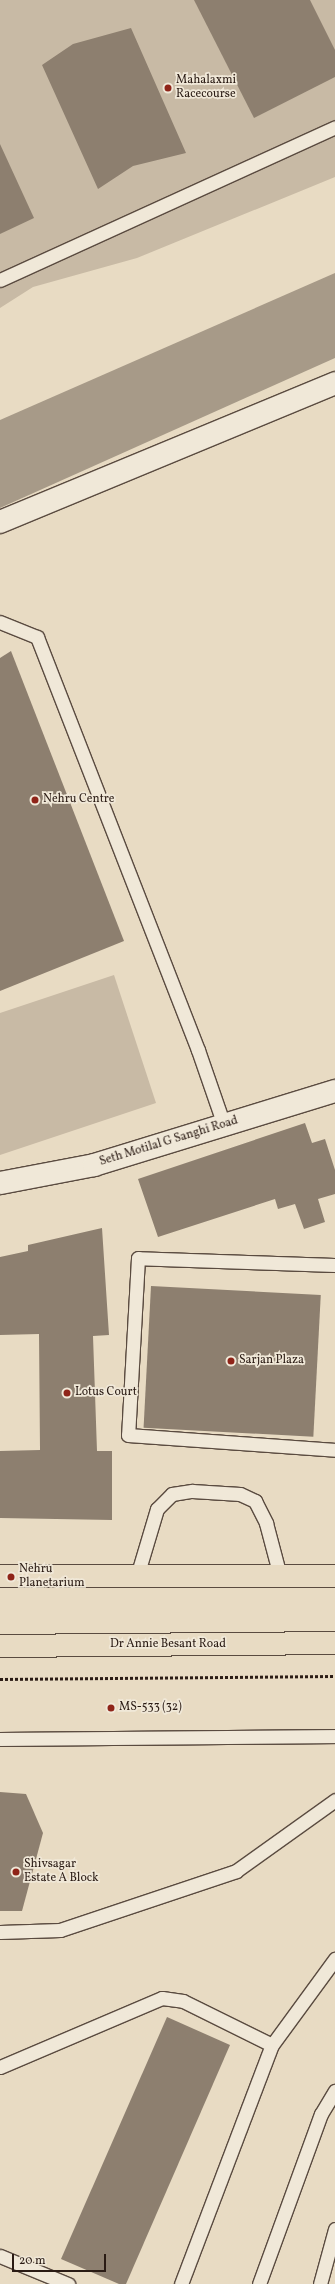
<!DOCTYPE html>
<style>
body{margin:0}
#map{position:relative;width:335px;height:2284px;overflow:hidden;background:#e8dbc3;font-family:Vollkorn,serif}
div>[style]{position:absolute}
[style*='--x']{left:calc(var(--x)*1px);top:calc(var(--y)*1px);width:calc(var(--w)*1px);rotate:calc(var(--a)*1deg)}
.green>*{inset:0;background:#c8baa5}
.water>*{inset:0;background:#a79a88}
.building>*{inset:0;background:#8d7f6f;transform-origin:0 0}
.path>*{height:2.5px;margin-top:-1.25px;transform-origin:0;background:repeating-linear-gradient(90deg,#2a1b14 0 3px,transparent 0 5px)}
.roads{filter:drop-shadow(1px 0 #5a4b40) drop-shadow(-1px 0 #5a4b40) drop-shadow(0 1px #5a4b40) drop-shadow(0 -1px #5a4b40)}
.service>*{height:13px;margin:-6.5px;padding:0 6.5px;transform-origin:6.5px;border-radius:6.5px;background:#f0e8d8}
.minor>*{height:22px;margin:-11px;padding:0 11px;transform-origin:11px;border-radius:11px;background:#f0e8d8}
.primary>*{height:22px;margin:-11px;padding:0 11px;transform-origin:11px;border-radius:11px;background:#e8dbc3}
.dots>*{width:11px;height:11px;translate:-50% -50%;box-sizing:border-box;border:2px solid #f0e8d8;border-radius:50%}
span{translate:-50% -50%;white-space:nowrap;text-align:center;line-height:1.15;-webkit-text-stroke:3.5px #f0e8d8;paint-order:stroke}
.poi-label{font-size:12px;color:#2a1b14}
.left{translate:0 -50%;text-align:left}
.street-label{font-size:12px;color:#2a1b14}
.scale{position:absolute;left:12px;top:2254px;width:94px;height:18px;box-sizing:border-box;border:2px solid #2a1b14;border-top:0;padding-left:5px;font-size:12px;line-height:14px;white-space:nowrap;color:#2a1b14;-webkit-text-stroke:3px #f0e8d8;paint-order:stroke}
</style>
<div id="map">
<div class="green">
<div style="clip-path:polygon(0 0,335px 0,335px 177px,137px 258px,33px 287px,0 308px)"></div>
<div style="clip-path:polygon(114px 975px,156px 1103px,0 1155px,0 1013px)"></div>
</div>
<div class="water">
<div style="clip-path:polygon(335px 273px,335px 358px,0 508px,0 420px)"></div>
</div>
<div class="building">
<div style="clip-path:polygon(194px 0,310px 0,335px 50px,335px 77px,254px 118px)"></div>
<div style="clip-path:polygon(131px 28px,186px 153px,133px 166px,98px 189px,42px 65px,73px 44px)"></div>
<div style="clip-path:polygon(0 144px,34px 218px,0 234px)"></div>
<div style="clip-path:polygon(11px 651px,124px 941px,0 991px,0 658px)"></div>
<div style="clip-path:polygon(305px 1123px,312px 1143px,325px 1139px,335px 1170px,335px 1194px,318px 1199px,325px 1222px,304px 1229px,295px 1204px,278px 1209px,275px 1199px,158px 1237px,138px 1179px)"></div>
<div style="clip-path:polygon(102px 1228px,109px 1335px,93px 1336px,97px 1451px,112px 1451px,112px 1520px,0 1518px,0 1451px,40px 1450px,39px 1334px,0 1335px,0 1257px,28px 1251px,28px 1245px)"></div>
<div style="left:151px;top:1286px;width:170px;height:142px;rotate:3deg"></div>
<div style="clip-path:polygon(0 1792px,26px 1794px,43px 1833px,22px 1911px,0 1911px)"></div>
<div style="clip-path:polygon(167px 2017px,230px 2045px,126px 2284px,119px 2284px,61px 2259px)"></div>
</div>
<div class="path">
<div style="--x:0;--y:1679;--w:335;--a:-0.5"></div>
</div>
<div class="roads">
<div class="service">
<div style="--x:0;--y:280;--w:368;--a:-24.5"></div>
<div style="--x:0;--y:622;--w:40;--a:22"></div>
<div style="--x:37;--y:637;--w:443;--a:68.7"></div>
<div style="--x:198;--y:1050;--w:79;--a:70.9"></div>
<div style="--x:335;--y:1265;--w:197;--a:-178"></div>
<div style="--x:138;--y:1258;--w:177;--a:93.2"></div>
<div style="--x:128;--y:1435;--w:208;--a:4.1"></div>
<div style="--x:137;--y:1576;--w:70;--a:-73.4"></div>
<div style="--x:157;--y:1509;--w:21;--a:-45"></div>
<div style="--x:172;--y:1494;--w:20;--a:-9"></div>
<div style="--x:192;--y:1491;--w:48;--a:3.6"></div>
<div style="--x:240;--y:1494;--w:17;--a:25"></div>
<div style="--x:255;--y:1501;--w:25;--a:63"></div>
<div style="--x:266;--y:1523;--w:55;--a:75.2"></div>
<div style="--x:0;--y:1739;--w:335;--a:-0.5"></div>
<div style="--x:0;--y:1932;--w:60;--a:-1.9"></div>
<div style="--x:60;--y:1930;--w:186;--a:-18.5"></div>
<div style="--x:236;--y:1871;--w:122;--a:-35.6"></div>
<div style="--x:0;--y:2067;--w:176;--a:-23.1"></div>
<div style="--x:162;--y:1998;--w:21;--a:8"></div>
<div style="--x:183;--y:2001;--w:99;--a:26.3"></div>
<div style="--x:0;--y:2256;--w:74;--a:22.4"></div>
<div style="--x:181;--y:2284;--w:256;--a:-69.2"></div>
<div style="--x:272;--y:2045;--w:107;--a:-53.8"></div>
<div style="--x:259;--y:2284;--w:181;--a:-70"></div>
<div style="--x:321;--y:2114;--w:27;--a:-59"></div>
<div style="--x:320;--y:2284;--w:57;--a:-74.7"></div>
</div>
<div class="minor">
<div style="--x:0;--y:522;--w:363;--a:-22.5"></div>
<div style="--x:0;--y:1183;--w:96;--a:-10.8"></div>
<div style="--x:94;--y:1165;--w:252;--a:-17.1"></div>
</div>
<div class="primary">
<div style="--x:0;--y:1576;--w:335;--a:0"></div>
<div style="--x:0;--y:1646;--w:335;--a:-0.5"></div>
</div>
</div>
<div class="dots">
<div style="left:168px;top:88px;background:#8f2418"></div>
<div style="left:35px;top:800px;background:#8f2418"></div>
<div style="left:231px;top:1361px;background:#8f2418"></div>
<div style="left:67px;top:1393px;background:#8f2418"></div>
<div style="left:11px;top:1577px;background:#8f2418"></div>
<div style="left:111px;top:1708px;background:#8f2418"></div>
<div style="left:16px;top:1872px;background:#8f2418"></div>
</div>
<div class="poi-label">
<span class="left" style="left:176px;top:88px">Mahalaxmi<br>Racecourse</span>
<span class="left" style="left:43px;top:800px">Nehru Centre</span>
<span class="left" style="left:239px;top:1361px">Sarjan Plaza</span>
<span class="left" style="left:75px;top:1393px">Lotus Court</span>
<span class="left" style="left:19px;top:1577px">Nehru<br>Planetarium</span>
<span class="left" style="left:119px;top:1708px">MS-533 (32)</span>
<span class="left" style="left:24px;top:1872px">Shivsagar<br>Estate A Block</span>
</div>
<div class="street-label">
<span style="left:169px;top:1142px;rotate:-17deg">Seth Motilal G Sanghi Road</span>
<span style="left:168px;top:1645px">Dr Annie Besant Road</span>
</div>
<div class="scale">20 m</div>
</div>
